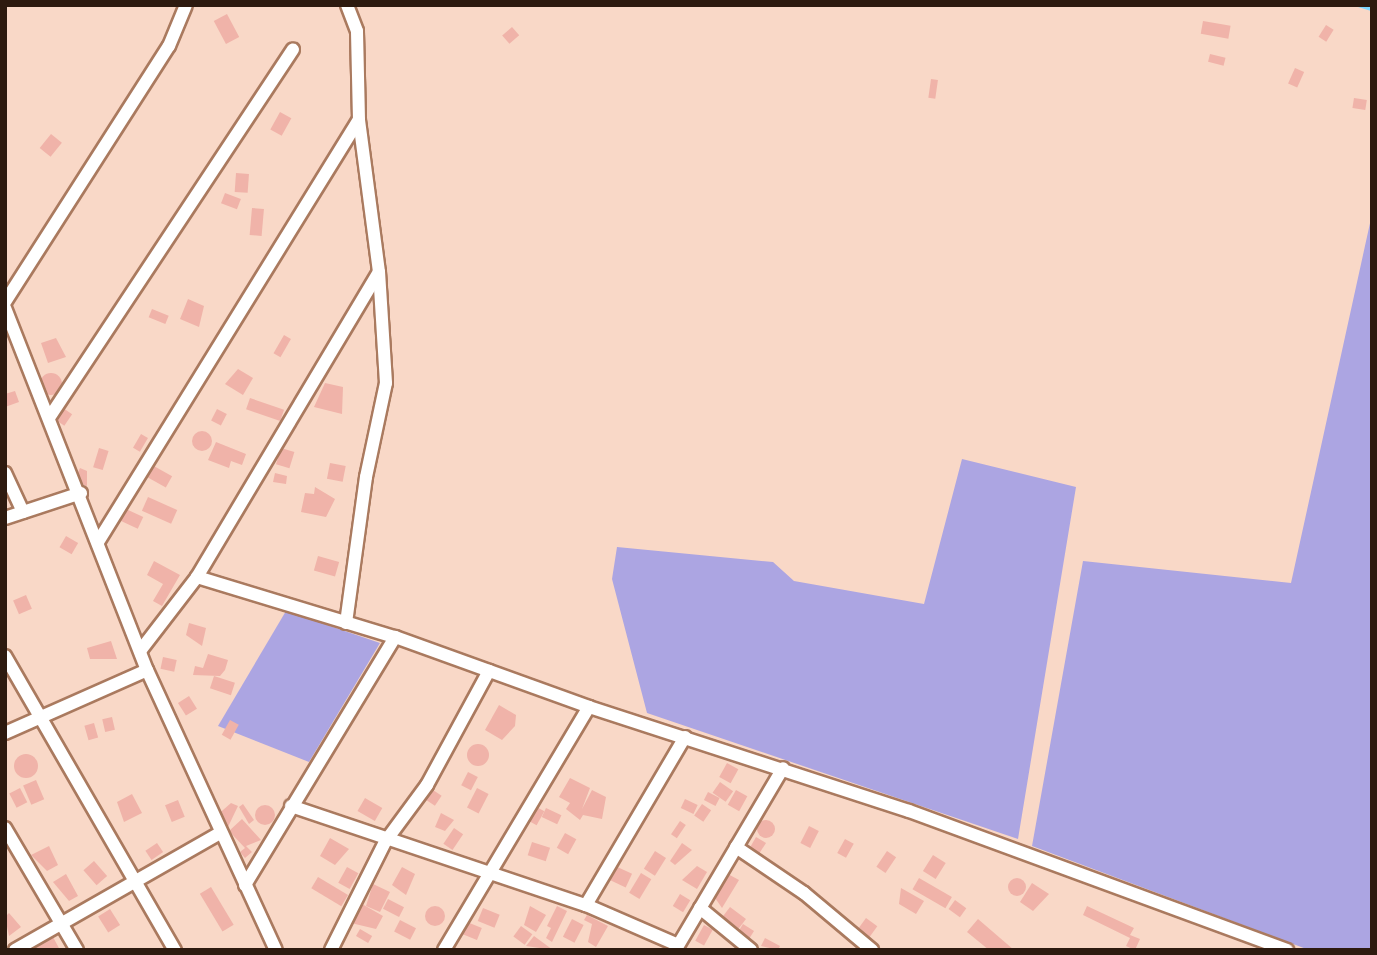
<!DOCTYPE html>
<style>
body{margin:0}
#map{position:relative;width:1377px;height:955px;overflow:hidden;background:#f9d8c7;font-family:Overpass,sans-serif}
div>[style]{position:absolute}
[style*='--x']{left:calc(var(--x)*1px);top:calc(var(--y)*1px);width:calc(var(--w)*1px);rotate:calc(var(--a)*1deg)}
.green>*{inset:0;background:#aca5e2}
.stream>*{height:3.5px;margin:-1.75px;padding:0 1.75px;transform-origin:1.75px;border-radius:1.75px;background:#7cd5fe}
.building>*{inset:0;background:#f0b3a9;transform-origin:0 0}
.round{border-radius:50%}
.roads{filter:drop-shadow(2px 0 #aa7a5f) drop-shadow(-2px 0 #aa7a5f) drop-shadow(0 2px #aa7a5f) drop-shadow(0 -2px #aa7a5f)}
.minor>*{height:12px;margin:-6px;padding:0 6px;transform-origin:6px;border-radius:6px;background:#fff}
span{translate:-50% -50%;white-space:nowrap;text-align:center;line-height:1.15;-webkit-text-stroke:6px #fff;paint-order:stroke}
.frame{position:absolute;inset:0;border:7px solid #2d1a0f;pointer-events:none}
</style>
<div id="map">
<div class="green">
<div style="clip-path:polygon(1372px 214px,1372px 950px,1309px 950px,1032px 846px,1083px 561px,1291px 583px)"></div>
<div style="clip-path:polygon(962px 459px,1076px 487px,1018px 839px,647px 713px,612px 579px,617px 547px,773px 562px,794px 581px,924px 604px)"></div>
<div style="clip-path:polygon(286px 611px,380px 643px,309px 762px,218px 726px)"></div>
</div>
<div class="stream">
<div style="--x:1359;--y:5;--w:14;--a:17"></div>
</div>
<div class="building">
<div style="left:227px;top:14px;width:26px;height:15px;rotate:62deg"></div>
<div style="left:1203px;top:21px;width:28px;height:13px;rotate:10deg"></div>
<div style="left:1326px;top:25px;width:9px;height:14px;rotate:32deg"></div>
<div style="left:512px;top:27px;width:11px;height:13px;rotate:49deg"></div>
<div style="left:1210px;top:54px;width:16px;height:8px;rotate:14deg"></div>
<div style="left:1295px;top:68px;width:10px;height:17px;rotate:24deg"></div>
<div style="left:931px;top:79px;width:7px;height:19px;rotate:8deg"></div>
<div style="left:1354px;top:98px;width:13px;height:10px;rotate:9deg"></div>
<div style="left:280px;top:112px;width:13px;height:20px;rotate:29deg"></div>
<div style="left:51px;top:134px;width:14px;height:18px;rotate:39deg"></div>
<div style="left:236px;top:173px;width:13px;height:19px;rotate:4deg"></div>
<div style="left:225px;top:193px;width:17px;height:11px;rotate:21deg"></div>
<div style="left:252px;top:208px;width:12px;height:27px;rotate:5deg"></div>
<div style="clip-path:polygon(188px 299px,204px 306px,199px 327px,180px 319px)"></div>
<div style="left:152px;top:309px;width:18px;height:9px;rotate:22deg"></div>
<div style="left:284px;top:335px;width:8px;height:21px;rotate:30deg"></div>
<div style="clip-path:polygon(56px 338px,66px 357px,48px 363px,41px 343px)"></div>
<div style="clip-path:polygon(238px 369px,253px 378px,243px 395px,225px 384px)"></div>
<div class="round" style="left:40px;top:373px;width:22px;height:22px"></div>
<div style="clip-path:polygon(325px 383px,343px 387px,342px 414px,314px 407px)"></div>
<div style="clip-path:polygon(15px 391px,19px 402px,5px 407px,5px 394px)"></div>
<div style="left:250px;top:398px;width:36px;height:12px;rotate:19deg"></div>
<div style="left:63px;top:408px;width:11px;height:14px;rotate:34deg"></div>
<div style="left:217px;top:409px;width:11px;height:13px;rotate:27deg"></div>
<div class="round" style="left:192px;top:431px;width:20px;height:20px"></div>
<div style="left:141px;top:434px;width:8px;height:16px;rotate:30deg"></div>
<div style="clip-path:polygon(216px 442px,246px 454px,242px 465px,231px 461px,229px 468px,208px 460px)"></div>
<div style="left:99px;top:448px;width:10px;height:20px;rotate:17deg"></div>
<div style="left:281px;top:448px;width:14px;height:17px;rotate:17deg"></div>
<div style="left:330px;top:463px;width:16px;height:16px;rotate:11deg"></div>
<div style="left:152px;top:465px;width:23px;height:13px;rotate:29deg"></div>
<div style="clip-path:polygon(80px 468px,87px 471px,87px 486px,74px 481px)"></div>
<div style="clip-path:polygon(275px 473px,287px 476px,286px 484px,273px 482px)"></div>
<div style="clip-path:polygon(315px 487px,335px 499px,326px 517px,301px 512px,305px 493px,314px 494px)"></div>
<div style="left:148px;top:497px;width:32px;height:15px;rotate:24deg"></div>
<div style="left:126px;top:509px;width:19px;height:13px;rotate:25deg"></div>
<div style="left:66px;top:536px;width:14px;height:13px;rotate:30deg"></div>
<div style="left:318px;top:556px;width:22px;height:15px;rotate:16deg"></div>
<div style="clip-path:polygon(154px 561px,180px 575px,162px 606px,153px 601px,163px 584px,147px 575px)"></div>
<div style="left:26px;top:595px;width:15px;height:14px;rotate:67deg"></div>
<div style="clip-path:polygon(189px 623px,206px 628px,202px 646px,186px 635px)"></div>
<div style="clip-path:polygon(111px 641px,117px 659px,90px 659px,87px 648px)"></div>
<div style="clip-path:polygon(208px 654px,228px 660px,225px 670px,220px 676px,193px 675px,195px 666px,203px 668px)"></div>
<div style="left:163px;top:657px;width:14px;height:12px;rotate:12deg"></div>
<div style="left:214px;top:676px;width:22px;height:13px;rotate:18deg"></div>
<div style="left:189px;top:696px;width:15px;height:13px;rotate:58deg"></div>
<div style="clip-path:polygon(499px 705px,516px 715px,515px 726px,502px 740px,485px 730px)"></div>
<div style="left:112px;top:717px;width:13px;height:10px;rotate:77deg"></div>
<div style="left:230px;top:720px;width:10px;height:17px;rotate:29deg"></div>
<div style="left:94px;top:723px;width:15px;height:10px;rotate:74deg"></div>
<div class="round" style="left:467px;top:744px;width:22px;height:22px"></div>
<div class="round" style="left:14px;top:754px;width:24px;height:24px"></div>
<div style="left:727px;top:763px;width:13px;height:16px;rotate:29deg"></div>
<div style="left:468px;top:772px;width:11px;height:15px;rotate:27deg"></div>
<div style="clip-path:polygon(570px 778px,590px 788px,582px 809px,592px 790px,606px 797px,602px 819px,583px 815px,580px 820px,566px 809px,570px 803px,559px 797px)"></div>
<div style="left:36px;top:780px;width:21px;height:14px;rotate:67deg"></div>
<div style="left:720px;top:782px;width:16px;height:13px;rotate:35deg"></div>
<div style="left:20px;top:788px;width:16px;height:12px;rotate:63deg"></div>
<div style="left:430px;top:788px;width:14px;height:12px;rotate:34deg"></div>
<div style="left:477px;top:788px;width:13px;height:22px;rotate:27deg"></div>
<div style="left:736px;top:790px;width:13px;height:17px;rotate:29deg"></div>
<div style="left:708px;top:792px;width:13px;height:9px;rotate:27deg"></div>
<div style="clip-path:polygon(132px 794px,142px 813px,124px 822px,117px 802px)"></div>
<div style="left:365px;top:798px;width:20px;height:15px;rotate:30deg"></div>
<div style="left:685px;top:799px;width:14px;height:10px;rotate:25deg"></div>
<div style="left:178px;top:800px;width:18px;height:14px;rotate:68deg"></div>
<div style="clip-path:polygon(231px 803px,238px 806px,227px 829px,215px 817px)"></div>
<div style="clip-path:polygon(243px 804px,254px 820px,249px 824px,239px 807px)"></div>
<div style="left:702px;top:804px;width:11px;height:14px;rotate:34deg"></div>
<div class="round" style="left:255px;top:805px;width:20px;height:20px"></div>
<div style="left:533px;top:805px;width:13px;height:16px;rotate:29deg"></div>
<div style="left:546px;top:808px;width:17px;height:10px;rotate:25deg"></div>
<div style="clip-path:polygon(441px 813px,454px 820px,445px 831px,435px 827px)"></div>
<div style="clip-path:polygon(242px 819px,261px 840px,246px 846px,252px 852px,245px 858px,240px 852px,245px 848px,229px 831px)"></div>
<div class="round" style="left:757px;top:820px;width:18px;height:18px"></div>
<div style="left:680px;top:821px;width:7px;height:16px;rotate:34deg"></div>
<div style="left:809px;top:826px;width:11px;height:19px;rotate:27deg"></div>
<div style="left:454px;top:828px;width:11px;height:19px;rotate:34deg"></div>
<div style="left:565px;top:833px;width:13px;height:17px;rotate:29deg"></div>
<div style="clip-path:polygon(756px 837px,766px 843px,755px 860px,748px 851px)"></div>
<div style="clip-path:polygon(330px 838px,349px 849px,335px 865px,320px 856px)"></div>
<div style="left:845px;top:839px;width:10px;height:16px;rotate:29deg"></div>
<div style="left:532px;top:842px;width:19px;height:14px;rotate:18deg"></div>
<div style="left:157px;top:843px;width:11px;height:14px;rotate:56deg"></div>
<div style="clip-path:polygon(682px 843px,692px 850px,675px 865px,670px 861px)"></div>
<div style="clip-path:polygon(49px 846px,58px 865px,47px 871px,31px 855px)"></div>
<div style="left:655px;top:851px;width:13px;height:21px;rotate:32deg"></div>
<div style="left:887px;top:851px;width:11px;height:19px;rotate:34deg"></div>
<div style="left:933px;top:855px;width:15px;height:19px;rotate:32deg"></div>
<div style="left:94px;top:861px;width:20px;height:14px;rotate:49deg"></div>
<div style="left:613px;top:865px;width:21px;height:15px;rotate:25deg"></div>
<div style="clip-path:polygon(697px 866px,707px 872px,697px 889px,682px 880px)"></div>
<div style="left:347px;top:867px;width:13px;height:18px;rotate:29deg"></div>
<div style="clip-path:polygon(402px 867px,415px 874px,406px 895px,392px 885px)"></div>
<div style="left:641px;top:873px;width:12px;height:23px;rotate:31deg"></div>
<div style="clip-path:polygon(726px 873px,739px 880px,722px 908px,713px 895px)"></div>
<div style="clip-path:polygon(66px 874px,78px 896px,69px 901px,53px 882px)"></div>
<div style="left:318px;top:877px;width:35px;height:13px;rotate:31deg"></div>
<div class="round" style="left:1008px;top:878px;width:18px;height:18px"></div>
<div style="left:919px;top:878px;width:38px;height:13px;rotate:30deg"></div>
<div style="clip-path:polygon(1032px 883px,1049px 894px,1033px 911px,1020px 902px)"></div>
<div style="clip-path:polygon(373px 884px,390px 892px,380px 912px,366px 906px)"></div>
<div style="left:211px;top:887px;width:44px;height:13px;rotate:59deg"></div>
<div style="clip-path:polygon(901px 888px,924px 901px,916px 914px,899px 904px)"></div>
<div style="left:680px;top:894px;width:12px;height:14px;rotate:31deg"></div>
<div style="left:388px;top:899px;width:18px;height:11px;rotate:27deg"></div>
<div style="left:955px;top:900px;width:14px;height:11px;rotate:36deg"></div>
<div style="clip-path:polygon(362px 904px,383px 916px,376px 929px,351px 923px)"></div>
<div class="round" style="left:425px;top:906px;width:20px;height:20px"></div>
<div style="clip-path:polygon(530px 906px,546px 915px,536px 932px,524px 925px)"></div>
<div style="clip-path:polygon(557px 906px,567px 911px,552px 942px,546px 938px,551px 928px,547px 926px)"></div>
<div style="clip-path:polygon(1087px 906px,1134px 928px,1130px 935px,1140px 939px,1135px 950px,1126px 946px,1130px 938px,1083px 915px)"></div>
<div style="left:730px;top:907px;width:20px;height:12px;rotate:37deg"></div>
<div style="left:483px;top:908px;width:18px;height:14px;rotate:22deg"></div>
<div style="left:110px;top:909px;width:19px;height:14px;rotate:58deg"></div>
<div style="clip-path:polygon(9px 913px,21px 927px,9px 936px,5px 917px)"></div>
<div style="clip-path:polygon(587px 915px,608px 926px,596px 947px,588px 942px,592px 924px,584px 920px)"></div>
<div style="left:866px;top:918px;width:14px;height:21px;rotate:36deg"></div>
<div style="left:572px;top:919px;width:13px;height:20px;rotate:27deg"></div>
<div style="clip-path:polygon(978px 919px,1014px 950px,989px 950px,967px 932px)"></div>
<div style="left:400px;top:920px;width:18px;height:13px;rotate:27deg"></div>
<div style="left:467px;top:922px;width:16px;height:13px;rotate:22deg"></div>
<div style="left:743px;top:924px;width:13px;height:21px;rotate:32deg"></div>
<div style="left:704px;top:925px;width:10px;height:18px;rotate:29deg"></div>
<div style="left:521px;top:926px;width:14px;height:13px;rotate:36deg"></div>
<div style="left:360px;top:929px;width:14px;height:8px;rotate:30deg"></div>
<div style="clip-path:polygon(534px 936px,553px 950px,526px 946px)"></div>
<div style="clip-path:polygon(53px 937px,60px 950px,32px 950px)"></div>
<div style="clip-path:polygon(765px 938px,780px 946px,778px 950px,761px 946px)"></div>
</div>
<div class="roads">
<div class="minor">
<div style="--x:5;--y:302;--w:304;--a:-57.4"></div>
<div style="--x:169;--y:46;--w:44;--a:-67.5"></div>
<div style="--x:5;--y:308;--w:389;--a:68.6"></div>
<div style="--x:147;--y:670;--w:308;--a:65.3"></div>
<div style="--x:49;--y:418;--w:442;--a:-56.5"></div>
<div style="--x:5;--y:473;--w:43;--a:65.2"></div>
<div style="--x:5;--y:518;--w:80;--a:-18.2"></div>
<div style="--x:98;--y:542;--w:496;--a:-58.3"></div>
<div style="--x:197;--y:577;--w:355;--a:-59.2"></div>
<div style="--x:346;--y:623;--w:147;--a:-82.2"></div>
<div style="--x:366;--y:477;--w:96;--a:-78"></div>
<div style="--x:386;--y:383;--w:111;--a:-93.6"></div>
<div style="--x:379;--y:272;--w:153;--a:-97.5"></div>
<div style="--x:359;--y:120;--w:89;--a:-91.3"></div>
<div style="--x:357;--y:31;--w:28;--a:-111"></div>
<div style="--x:140;--y:651;--w:93;--a:-52.4"></div>
<div style="--x:197;--y:577;--w:207;--a:16.9"></div>
<div style="--x:395;--y:637;--w:206;--a:19.8"></div>
<div style="--x:589;--y:707;--w:336;--a:18"></div>
<div style="--x:909;--y:811;--w:403;--a:20.2"></div>
<div style="--x:5;--y:656;--w:340;--a:60"></div>
<div style="--x:5;--y:733;--w:155;--a:-23.9"></div>
<div style="--x:291;--y:806;--w:311;--a:18.6"></div>
<div style="--x:586;--y:905;--w:100;--a:23.5"></div>
<div style="--x:5;--y:828;--w:142;--a:59.5"></div>
<div style="--x:736;--y:847;--w:82;--a:34.1"></div>
<div style="--x:804;--y:893;--w:89;--a:40"></div>
<div style="--x:245;--y:885;--w:290;--a:-58.8"></div>
<div style="--x:586;--y:905;--w:195;--a:-59.5"></div>
<div style="--x:700;--y:908;--w:66;--a:39.5"></div>
<div style="--x:676;--y:949;--w:210;--a:-59.4"></div>
<div style="--x:15;--y:950;--w:236;--a:-29.7"></div>
<div style="--x:331;--y:950;--w:121;--a:-63.4"></div>
<div style="--x:385;--y:842;--w:71;--a:-53.6"></div>
<div style="--x:427;--y:785;--w:130;--a:-61.5"></div>
<div style="--x:444;--y:950;--w:283;--a:-59.2"></div>
</div>
</div>
<div class="frame"></div>
</div>
